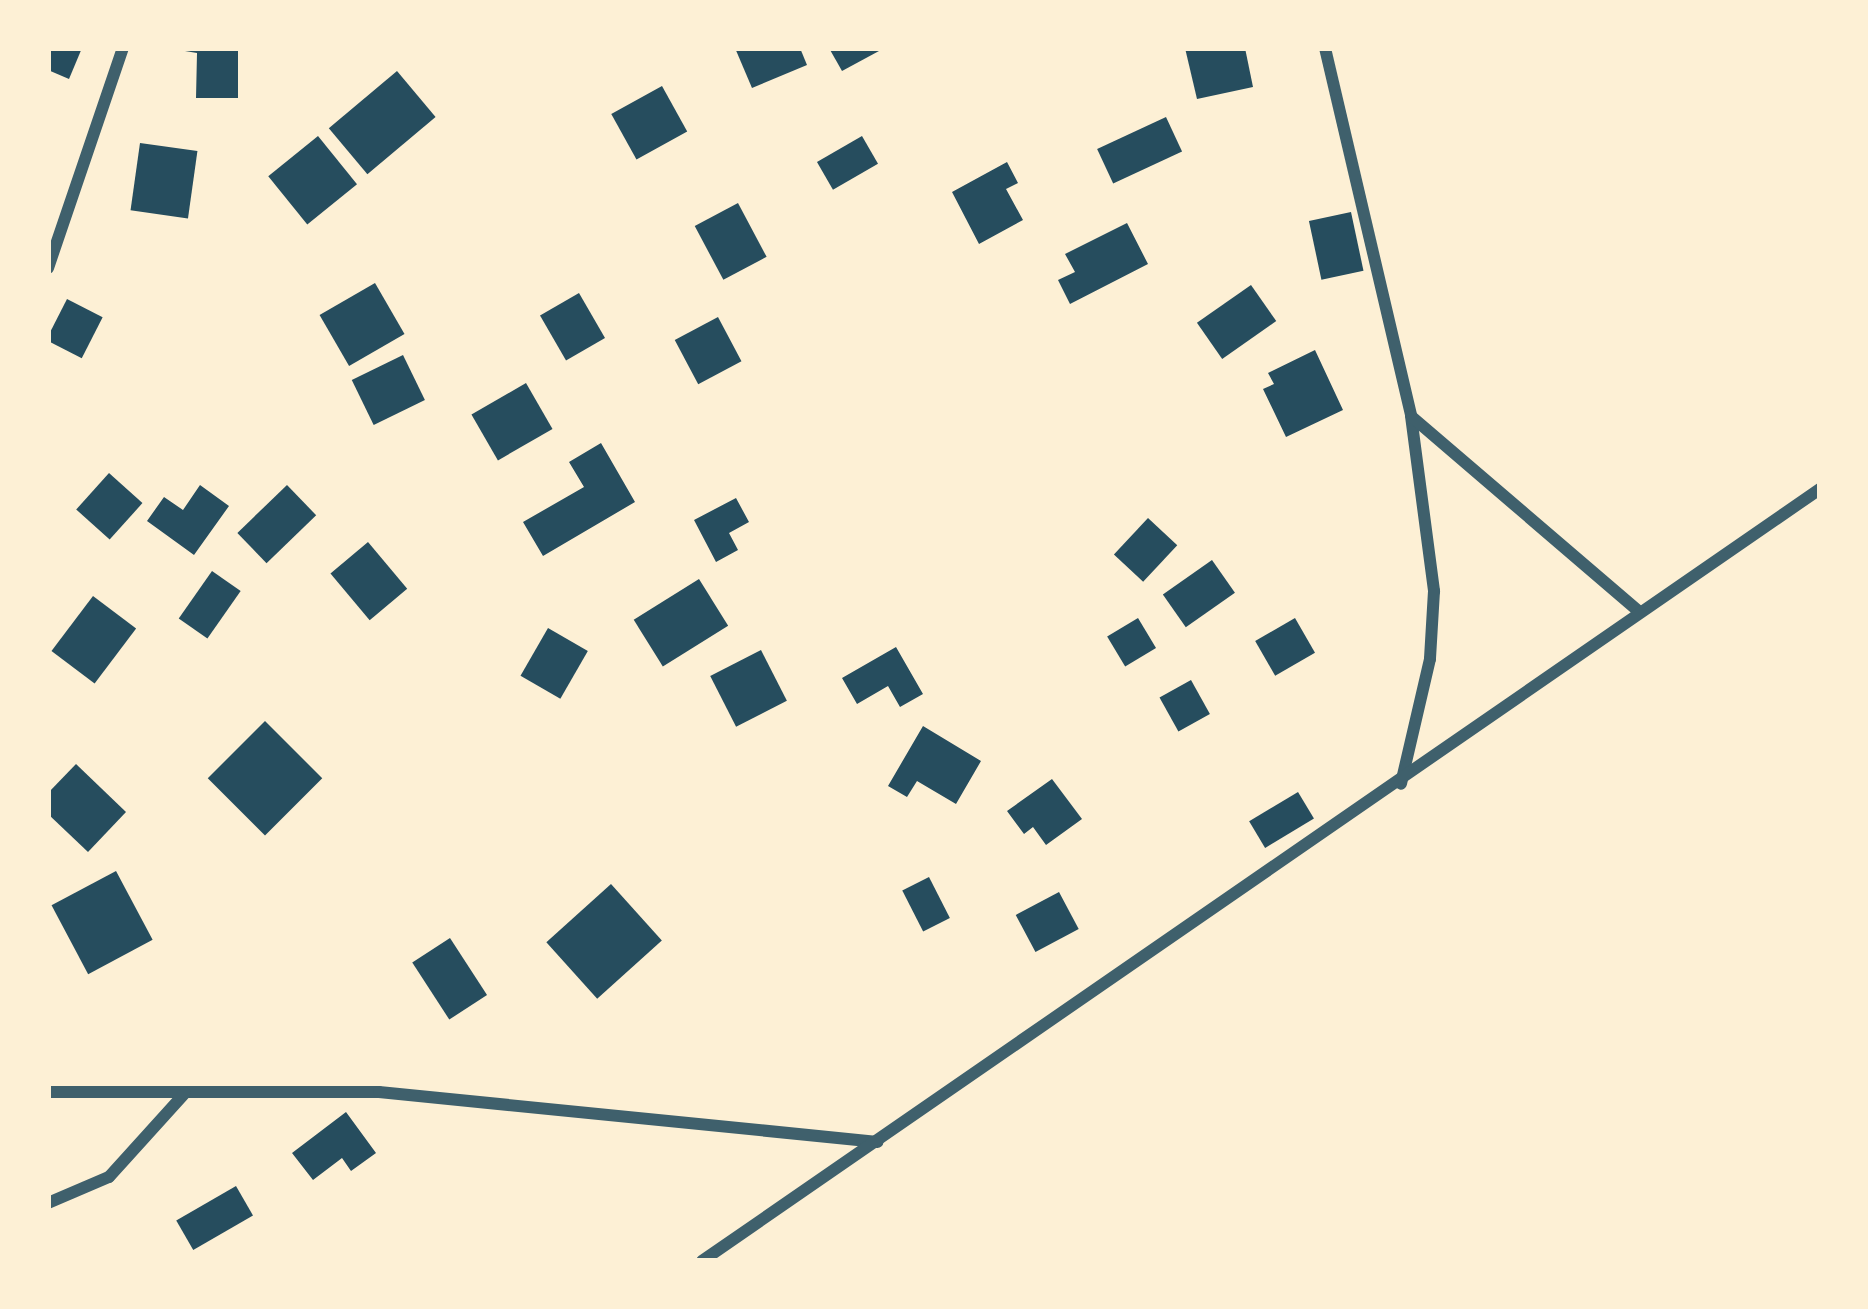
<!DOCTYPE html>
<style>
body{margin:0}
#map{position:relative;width:1868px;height:1309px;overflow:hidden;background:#fdf0d5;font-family:Rubik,sans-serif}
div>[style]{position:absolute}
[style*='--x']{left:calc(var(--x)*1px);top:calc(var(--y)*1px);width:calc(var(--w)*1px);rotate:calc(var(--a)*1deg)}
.building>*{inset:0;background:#264d5e;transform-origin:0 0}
.minor>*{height:12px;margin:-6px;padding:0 6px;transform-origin:6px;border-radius:6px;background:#3f606c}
span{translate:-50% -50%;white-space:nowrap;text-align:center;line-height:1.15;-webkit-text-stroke:9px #fdf0d5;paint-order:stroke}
.frame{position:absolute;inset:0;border:51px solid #fdf0d5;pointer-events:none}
</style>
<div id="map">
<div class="building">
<div style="clip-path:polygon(48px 48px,82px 48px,69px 79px,48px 70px)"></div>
<div style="clip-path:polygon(167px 48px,238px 48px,238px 98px,196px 98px,197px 53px)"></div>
<div style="clip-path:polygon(735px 48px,800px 48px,807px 65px,752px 88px)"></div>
<div style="clip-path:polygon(829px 48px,877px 48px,879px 51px,842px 71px)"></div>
<div style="clip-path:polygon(1185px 48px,1245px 48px,1253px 87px,1197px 99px)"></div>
<div style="left:397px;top:71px;width:60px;height:89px;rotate:50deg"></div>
<div style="left:662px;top:86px;width:52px;height:58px;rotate:61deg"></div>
<div style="left:1166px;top:117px;width:38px;height:76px;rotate:65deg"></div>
<div style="left:318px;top:136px;width:62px;height:64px;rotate:51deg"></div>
<div style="left:862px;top:136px;width:32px;height:52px;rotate:60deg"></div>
<div style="left:140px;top:143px;width:58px;height:68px;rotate:8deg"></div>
<div style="clip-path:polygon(1007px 162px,1018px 183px,1006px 189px,1023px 220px,979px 244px,952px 192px)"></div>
<div style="left:738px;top:203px;width:61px;height:49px;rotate:62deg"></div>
<div style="left:1351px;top:212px;width:60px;height:43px;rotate:78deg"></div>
<div style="clip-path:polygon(1127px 223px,1148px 264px,1070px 304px,1058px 280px,1075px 272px,1065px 254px)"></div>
<div style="left:375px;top:283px;width:59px;height:64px;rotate:60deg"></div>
<div style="left:1251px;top:285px;width:44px;height:66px;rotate:55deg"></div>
<div style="left:579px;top:293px;width:52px;height:45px;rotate:60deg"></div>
<div style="left:67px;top:299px;width:40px;height:46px;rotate:27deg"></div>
<div style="left:718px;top:317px;width:50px;height:49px;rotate:62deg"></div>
<div style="clip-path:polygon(1315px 350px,1343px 410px,1286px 437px,1263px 389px,1274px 384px,1268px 373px)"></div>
<div style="left:403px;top:355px;width:50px;height:57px;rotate:64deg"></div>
<div style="left:526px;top:383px;width:53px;height:63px;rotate:60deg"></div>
<div style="clip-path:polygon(601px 443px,635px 502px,543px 556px,523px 522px,584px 487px,569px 462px)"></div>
<div style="left:109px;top:473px;width:45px;height:49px;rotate:42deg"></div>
<div style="clip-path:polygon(200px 485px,229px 506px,194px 555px,147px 521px,164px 497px,183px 510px)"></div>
<div style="left:287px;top:485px;width:42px;height:69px;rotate:46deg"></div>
<div style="clip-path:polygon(736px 498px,749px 522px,729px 533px,738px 550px,716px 562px,694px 520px)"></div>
<div style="left:1148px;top:518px;width:40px;height:50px;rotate:43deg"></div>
<div style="left:368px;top:542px;width:61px;height:49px;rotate:50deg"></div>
<div style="left:1212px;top:560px;width:40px;height:60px;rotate:55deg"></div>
<div style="left:212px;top:571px;width:35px;height:58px;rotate:35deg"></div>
<div style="left:699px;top:579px;width:55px;height:77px;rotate:58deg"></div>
<div style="left:93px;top:596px;width:54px;height:69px;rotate:37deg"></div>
<div style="left:1138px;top:618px;width:35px;height:36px;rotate:59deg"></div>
<div style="left:1295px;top:618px;width:40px;height:46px;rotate:60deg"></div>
<div style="left:548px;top:628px;width:46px;height:55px;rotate:30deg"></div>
<div style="clip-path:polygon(896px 647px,923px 694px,900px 707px,888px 686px,857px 704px,842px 678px)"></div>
<div style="left:761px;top:650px;width:57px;height:57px;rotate:63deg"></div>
<div style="left:1191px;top:680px;width:39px;height:36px;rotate:61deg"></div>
<div style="left:265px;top:721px;width:81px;height:81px;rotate:45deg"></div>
<div style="clip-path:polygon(923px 726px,981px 761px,956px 804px,917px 781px,907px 797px,888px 786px)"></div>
<div style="clip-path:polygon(76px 764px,126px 812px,88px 852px,48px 814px,48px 793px)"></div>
<div style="clip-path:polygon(1052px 779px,1082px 819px,1046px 845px,1033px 827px,1024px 834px,1007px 811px)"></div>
<div style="left:1298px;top:792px;width:31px;height:57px;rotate:59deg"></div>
<div style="left:116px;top:871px;width:78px;height:73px;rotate:62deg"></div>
<div style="left:929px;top:877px;width:46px;height:30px;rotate:63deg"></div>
<div style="left:611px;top:884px;width:76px;height:87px;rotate:48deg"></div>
<div style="left:1059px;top:892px;width:42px;height:49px;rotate:62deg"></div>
<div style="left:450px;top:938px;width:68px;height:45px;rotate:57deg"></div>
<div style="clip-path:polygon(346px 1112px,376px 1153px,351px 1171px,342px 1158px,313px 1180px,292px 1153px)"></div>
<div style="left:236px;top:1186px;width:34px;height:69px;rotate:60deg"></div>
</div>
<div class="minor">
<div style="--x:1325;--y:48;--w:378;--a:76.8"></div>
<div style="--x:1411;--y:416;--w:177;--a:82.5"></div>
<div style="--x:1434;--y:591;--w:68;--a:93.4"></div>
<div style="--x:1430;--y:659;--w:128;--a:103.1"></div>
<div style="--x:48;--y:268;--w:232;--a:-71.2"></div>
<div style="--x:1412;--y:417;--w:296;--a:40.6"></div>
<div style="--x:48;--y:1092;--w:331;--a:0"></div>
<div style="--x:379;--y:1092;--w:501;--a:5.72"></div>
<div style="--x:48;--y:1203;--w:66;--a:-23.1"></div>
<div style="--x:109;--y:1177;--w:113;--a:-47.9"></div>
<div style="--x:702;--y:1261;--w:1359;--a:-34.63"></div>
</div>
<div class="frame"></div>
</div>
